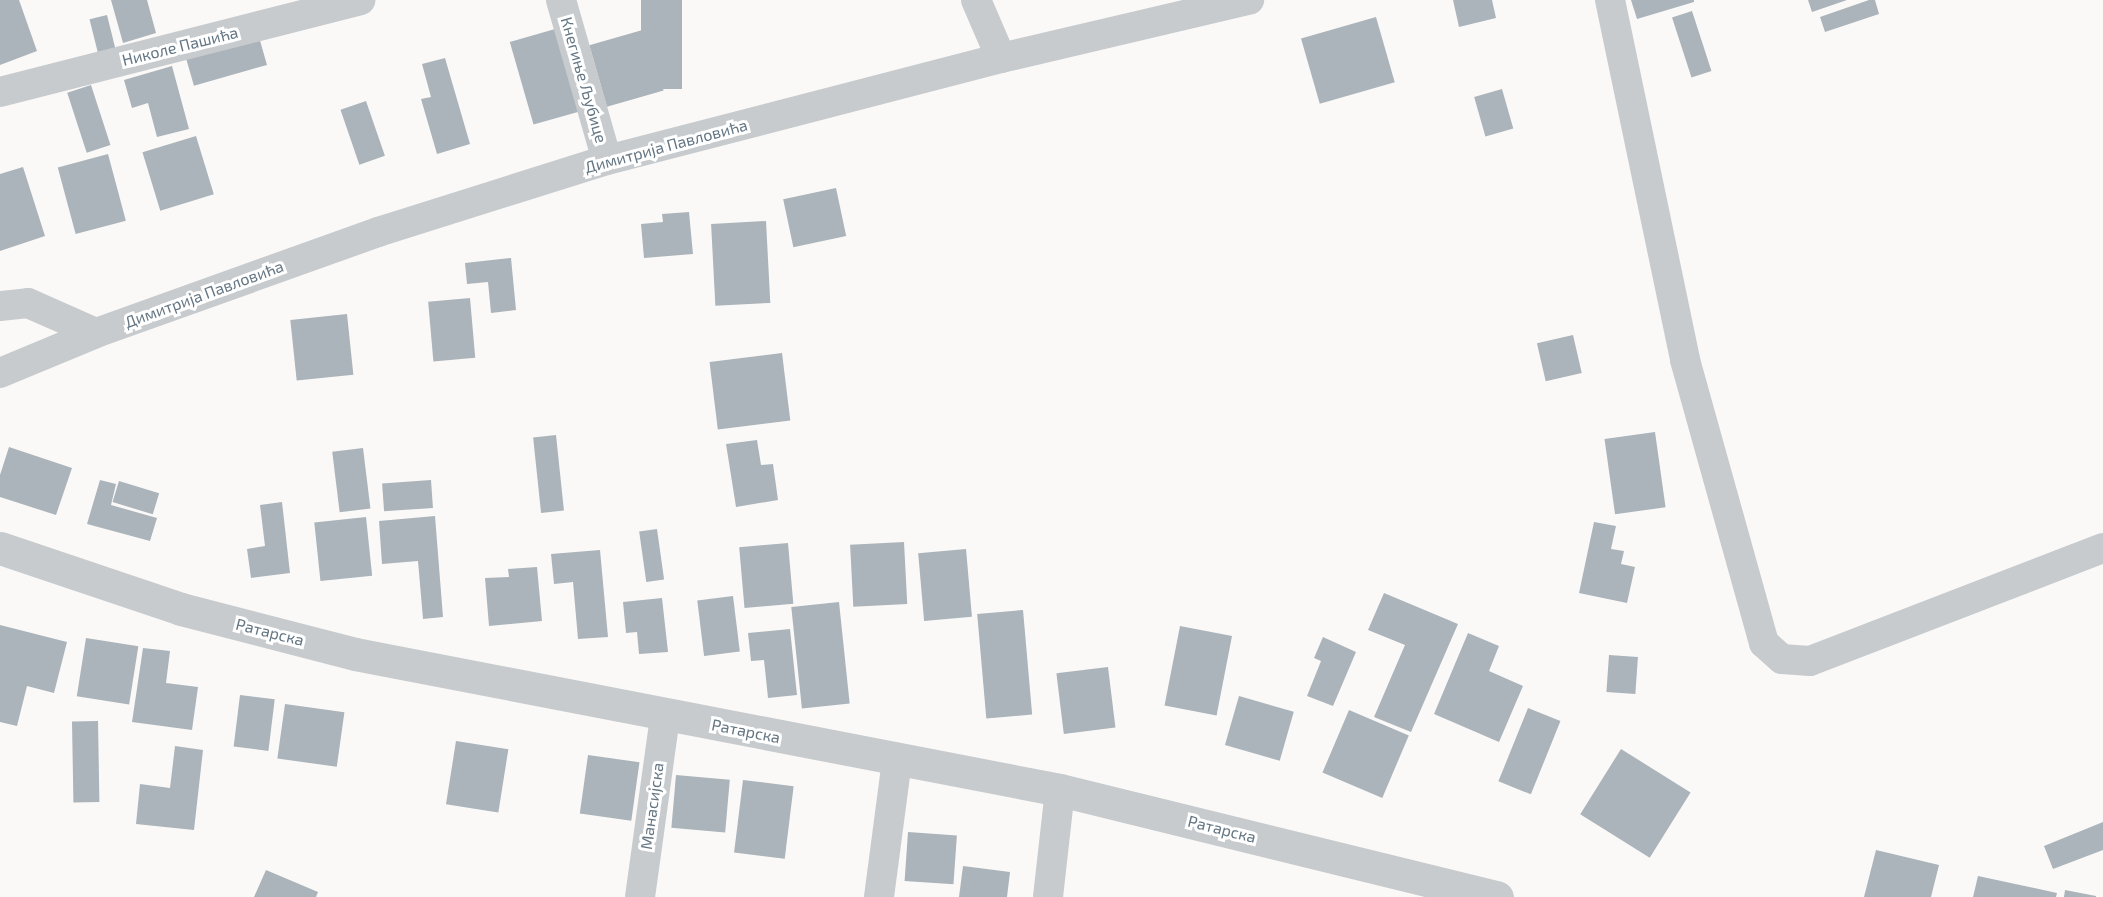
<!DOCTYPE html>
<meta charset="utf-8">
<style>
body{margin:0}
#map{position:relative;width:2103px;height:897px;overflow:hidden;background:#faf9f7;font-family:"Exo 2",sans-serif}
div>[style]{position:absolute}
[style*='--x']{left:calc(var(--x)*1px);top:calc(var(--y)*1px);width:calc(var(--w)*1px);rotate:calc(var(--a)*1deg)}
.building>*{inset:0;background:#abb4ba;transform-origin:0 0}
.minor>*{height:30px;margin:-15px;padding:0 15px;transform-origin:15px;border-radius:15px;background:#c7cbce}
.tertiary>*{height:33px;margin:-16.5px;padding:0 16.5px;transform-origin:16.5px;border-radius:16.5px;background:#c7cbce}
span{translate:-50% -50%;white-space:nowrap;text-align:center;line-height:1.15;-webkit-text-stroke:6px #fff;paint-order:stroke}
.street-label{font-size:16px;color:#647683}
</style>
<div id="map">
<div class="building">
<div style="clip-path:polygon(0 0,19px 0,37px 51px,0 65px)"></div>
<div style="clip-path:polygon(111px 0,147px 0,156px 33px,123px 43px)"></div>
<div style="left:641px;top:0;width:41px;height:89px"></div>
<div style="clip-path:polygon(1453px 0,1492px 0,1496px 18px,1459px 27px)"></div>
<div style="clip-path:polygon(1631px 0,1694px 0,1694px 2px,1637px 19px)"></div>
<div style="clip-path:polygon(1808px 0,1847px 0,1812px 12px)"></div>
<div style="clip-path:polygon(1869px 0,1875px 0,1879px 14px,1825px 32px,1820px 17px)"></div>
<div style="left:1692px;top:11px;width:63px;height:21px;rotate:72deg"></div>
<div style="left:107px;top:15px;width:36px;height:18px;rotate:76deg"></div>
<div style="left:1376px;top:17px;width:68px;height:78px;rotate:74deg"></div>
<div style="left:555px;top:29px;width:86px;height:47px;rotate:74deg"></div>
<div style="left:646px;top:29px;width:64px;height:59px;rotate:74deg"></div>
<div style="left:259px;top:37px;width:29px;height:76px;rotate:74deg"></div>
<div style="clip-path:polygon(445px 58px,470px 144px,437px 154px,421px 99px,431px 97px,422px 64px)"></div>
<div style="clip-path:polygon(172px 66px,189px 129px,157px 137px,148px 103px,132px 108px,124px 80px)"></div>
<div style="left:91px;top:85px;width:63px;height:25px;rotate:72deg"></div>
<div style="left:1502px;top:89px;width:41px;height:29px;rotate:74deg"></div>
<div style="left:366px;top:101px;width:58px;height:27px;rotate:71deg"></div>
<div style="left:196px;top:136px;width:61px;height:56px;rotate:73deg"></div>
<div style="left:108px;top:154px;width:69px;height:52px;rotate:75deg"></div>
<div style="clip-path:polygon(23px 167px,45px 236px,0 251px,0 174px)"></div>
<div style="left:836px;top:188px;width:49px;height:54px;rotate:78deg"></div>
<div style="clip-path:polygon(689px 212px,693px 254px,644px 258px,641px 224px,663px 222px,662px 214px)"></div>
<div style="left:766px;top:221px;width:82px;height:55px;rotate:87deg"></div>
<div style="clip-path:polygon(511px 258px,516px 310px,491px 313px,488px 282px,467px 284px,465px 263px)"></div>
<div style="left:470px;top:298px;width:60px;height:42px;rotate:85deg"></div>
<div style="left:347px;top:314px;width:61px;height:57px;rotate:84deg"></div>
<div style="left:1573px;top:335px;width:39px;height:37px;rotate:77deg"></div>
<div style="left:782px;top:353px;width:68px;height:73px;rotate:83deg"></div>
<div style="left:1655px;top:432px;width:76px;height:51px;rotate:82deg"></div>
<div style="left:556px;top:435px;width:76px;height:23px;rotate:84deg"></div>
<div style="clip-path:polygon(757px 440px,761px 465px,773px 464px,778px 500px,736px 507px,726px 444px)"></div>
<div style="clip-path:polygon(9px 447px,72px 468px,56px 515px,0 497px,0 475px)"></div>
<div style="left:363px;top:448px;width:61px;height:31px;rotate:83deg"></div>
<div style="clip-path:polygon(100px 480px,116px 484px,111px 505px,157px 518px,150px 541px,87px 524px)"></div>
<div style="left:431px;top:480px;width:28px;height:49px;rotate:86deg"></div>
<div style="left:119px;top:481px;width:42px;height:22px;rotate:17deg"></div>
<div style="clip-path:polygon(282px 502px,290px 573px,251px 578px,247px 549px,265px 546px,260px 505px)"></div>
<div style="clip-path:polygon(435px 516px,443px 617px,423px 619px,418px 561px,382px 564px,379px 521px)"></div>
<div style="left:366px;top:517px;width:59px;height:52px;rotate:84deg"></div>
<div style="clip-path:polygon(1594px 522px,1616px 526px,1611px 549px,1624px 551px,1621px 564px,1635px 567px,1627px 603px,1579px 593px)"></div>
<div style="left:657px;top:529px;width:51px;height:18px;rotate:82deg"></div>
<div style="left:904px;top:542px;width:62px;height:54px;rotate:87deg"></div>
<div style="left:788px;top:543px;width:61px;height:49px;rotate:85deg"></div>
<div style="left:966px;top:549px;width:68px;height:48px;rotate:85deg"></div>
<div style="clip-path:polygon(600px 550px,608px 637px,578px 639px,573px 582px,554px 584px,551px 554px)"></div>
<div style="clip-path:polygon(537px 567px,542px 621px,489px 626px,485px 578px,509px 577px,508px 569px)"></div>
<div style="clip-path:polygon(1384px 593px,1458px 624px,1411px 732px,1374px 717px,1405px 645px,1368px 630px)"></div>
<div style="left:733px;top:596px;width:56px;height:36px;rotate:83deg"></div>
<div style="clip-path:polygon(662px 598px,668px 652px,639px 654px,637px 632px,626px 633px,623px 602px)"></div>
<div style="left:839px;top:602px;width:102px;height:48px;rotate:84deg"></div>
<div style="left:1023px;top:610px;width:105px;height:46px;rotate:85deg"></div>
<div style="clip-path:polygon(0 625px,67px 642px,54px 693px,27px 686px,17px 726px,0 722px)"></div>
<div style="left:1180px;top:626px;width:53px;height:81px;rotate:11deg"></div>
<div style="clip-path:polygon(790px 629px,797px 695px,768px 698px,764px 660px,751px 661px,748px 633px)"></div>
<div style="clip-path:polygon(1468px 633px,1499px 646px,1489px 671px,1523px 686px,1499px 742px,1434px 714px)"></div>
<div style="clip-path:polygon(1323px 637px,1356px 652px,1333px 706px,1307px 696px,1321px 661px,1314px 658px)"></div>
<div style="left:86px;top:638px;width:53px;height:59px;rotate:9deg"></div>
<div style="clip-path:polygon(143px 648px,170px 651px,166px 683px,198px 687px,192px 730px,132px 722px)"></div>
<div style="left:1609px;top:655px;width:29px;height:37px;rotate:4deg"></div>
<div style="left:1108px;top:667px;width:61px;height:52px;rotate:83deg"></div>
<div style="left:240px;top:695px;width:35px;height:52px;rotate:7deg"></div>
<div style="left:1239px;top:696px;width:57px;height:51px;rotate:16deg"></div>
<div style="left:285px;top:704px;width:60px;height:55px;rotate:8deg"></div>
<div style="left:1528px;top:708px;width:35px;height:79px;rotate:22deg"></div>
<div style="left:1349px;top:710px;width:65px;height:68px;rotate:23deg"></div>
<div style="left:98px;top:721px;width:81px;height:26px;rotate:89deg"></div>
<div style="left:456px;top:741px;width:53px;height:64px;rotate:9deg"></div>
<div style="clip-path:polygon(175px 746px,203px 750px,194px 830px,136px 824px,140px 784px,170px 788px)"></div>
<div style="left:1621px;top:749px;width:82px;height:77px;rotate:32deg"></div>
<div style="left:588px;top:755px;width:52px;height:59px;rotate:8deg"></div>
<div style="left:676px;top:775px;width:54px;height:53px;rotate:5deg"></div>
<div style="left:743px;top:780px;width:51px;height:73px;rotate:7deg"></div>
<div style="clip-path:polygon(2103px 822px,2103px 850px,2053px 869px,2044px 846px)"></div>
<div style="left:908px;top:832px;width:49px;height:49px;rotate:4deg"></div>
<div style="clip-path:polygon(1876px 850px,1939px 865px,1931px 897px,1864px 897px)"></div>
<div style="clip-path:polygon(963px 866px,1010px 872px,1007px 897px,959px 897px)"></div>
<div style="clip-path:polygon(266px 870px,318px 892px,316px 897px,254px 897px)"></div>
<div style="clip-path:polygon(1978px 876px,2057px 893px,2056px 897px,1973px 897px)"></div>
<div style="clip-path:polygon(2065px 890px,2096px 896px,2096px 897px,2064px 897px)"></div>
</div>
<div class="minor">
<div style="--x:561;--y:0;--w:166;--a:74"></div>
<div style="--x:976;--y:0;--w:63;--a:66.7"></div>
<div style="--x:1610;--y:0;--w:368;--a:78.2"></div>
<div style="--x:1685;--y:360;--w:294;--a:74.4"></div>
<div style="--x:1764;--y:643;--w:24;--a:42"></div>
<div style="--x:1782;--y:659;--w:28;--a:4"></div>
<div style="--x:1810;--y:661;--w:314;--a:-21.1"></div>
<div style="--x:0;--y:92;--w:372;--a:-14.3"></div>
<div style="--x:0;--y:306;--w:28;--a:-6"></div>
<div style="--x:28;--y:303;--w:74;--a:23.8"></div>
<div style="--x:0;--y:373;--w:104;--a:-22.6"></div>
<div style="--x:96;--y:333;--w:300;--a:-19.7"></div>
<div style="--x:378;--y:232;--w:240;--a:-17.5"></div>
<div style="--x:607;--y:160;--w:407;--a:-14.5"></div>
<div style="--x:1001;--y:58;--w:255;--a:-13.2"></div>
<div style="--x:640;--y:897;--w:183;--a:-82.1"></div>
<div style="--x:879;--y:897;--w:138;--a:-82.5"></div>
<div style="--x:1048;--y:897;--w:108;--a:-83.6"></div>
</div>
<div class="tertiary">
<div style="--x:0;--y:548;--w:191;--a:18.6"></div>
<div style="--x:181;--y:609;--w:180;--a:14.5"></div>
<div style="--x:355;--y:654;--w:718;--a:10.92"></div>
<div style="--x:1060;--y:790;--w:450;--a:13.8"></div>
</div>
<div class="street-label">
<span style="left:180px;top:46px;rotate:-14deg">Николе Пашића</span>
<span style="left:584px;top:80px;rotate:74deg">Кнегиње Љубице</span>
<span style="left:666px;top:146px;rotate:-15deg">Димитрија Павловића</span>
<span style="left:204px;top:294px;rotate:-20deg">Димитрија Павловића</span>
<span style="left:270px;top:632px;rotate:14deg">Ратарска</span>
<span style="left:746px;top:731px;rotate:11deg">Ратарска</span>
<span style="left:652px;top:806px;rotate:-82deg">Манасијска</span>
<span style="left:1222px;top:829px;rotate:14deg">Ратарска</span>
</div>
</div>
